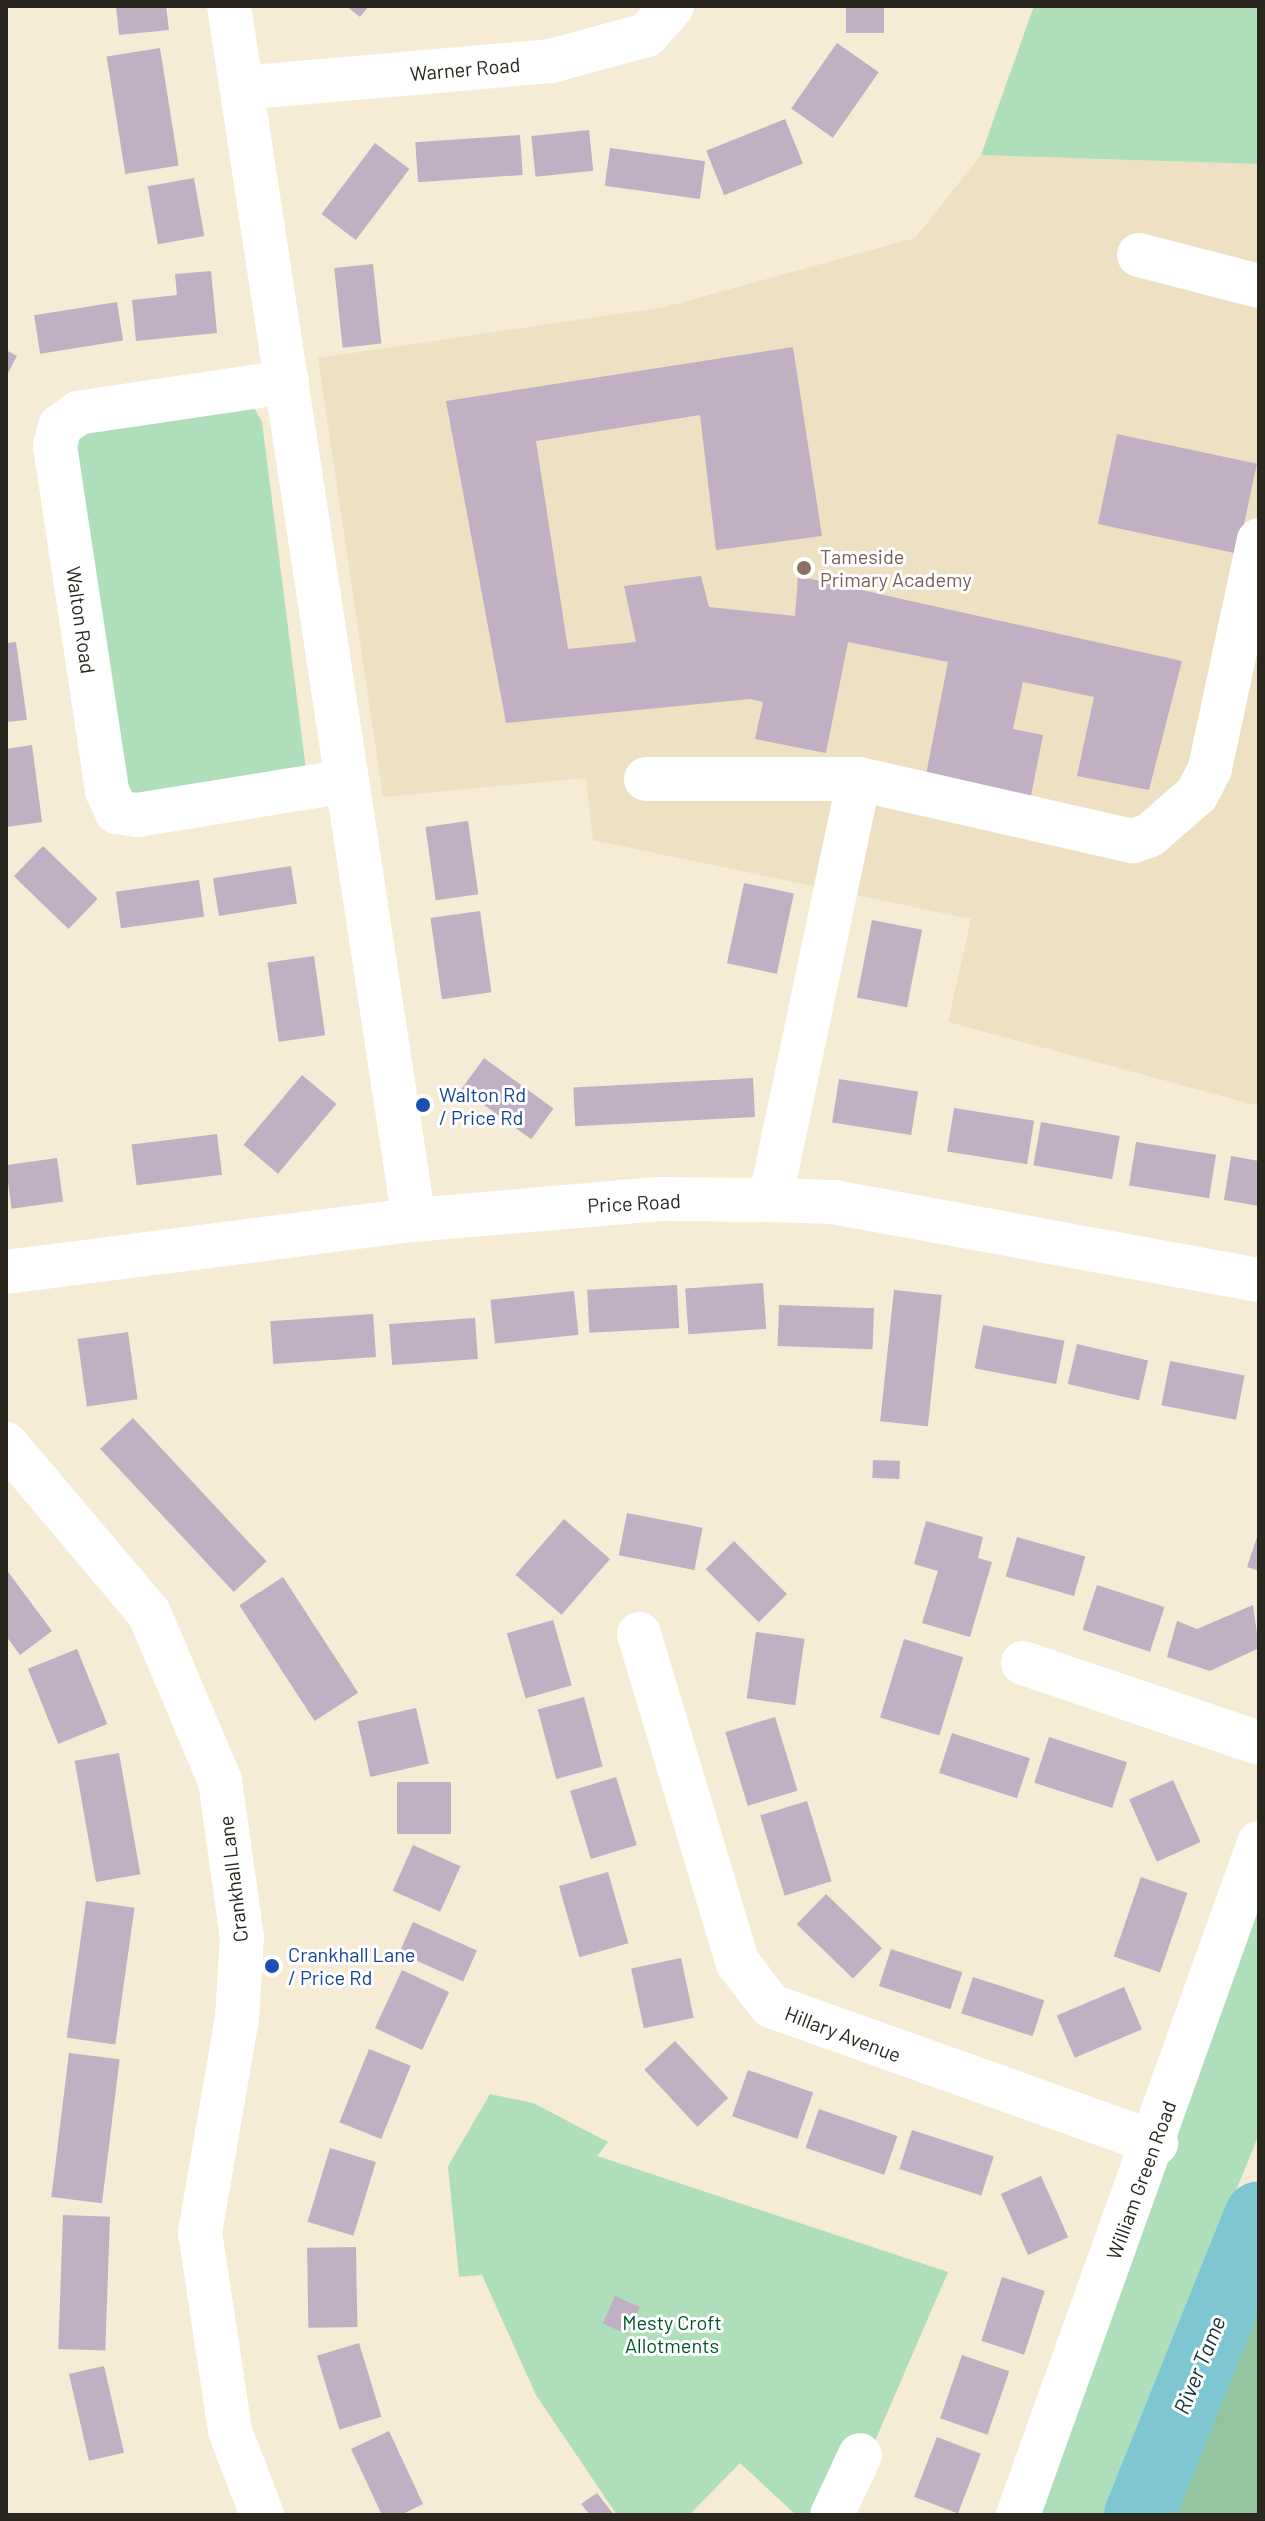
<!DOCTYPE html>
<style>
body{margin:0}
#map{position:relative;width:1265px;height:2521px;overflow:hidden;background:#f6ebd5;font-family:Barlow,sans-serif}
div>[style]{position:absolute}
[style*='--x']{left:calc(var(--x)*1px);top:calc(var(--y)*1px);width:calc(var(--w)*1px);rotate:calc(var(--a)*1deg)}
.built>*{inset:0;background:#eee0c3}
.green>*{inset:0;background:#aedeba}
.forest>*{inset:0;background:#92c49f}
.river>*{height:70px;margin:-35px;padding:0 35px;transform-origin:35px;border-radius:35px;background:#7ec7d2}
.building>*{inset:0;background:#c1b0c3;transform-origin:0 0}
.minor>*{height:44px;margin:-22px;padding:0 22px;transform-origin:22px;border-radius:22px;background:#fff}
.dots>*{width:22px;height:22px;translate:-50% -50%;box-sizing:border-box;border:4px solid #fff;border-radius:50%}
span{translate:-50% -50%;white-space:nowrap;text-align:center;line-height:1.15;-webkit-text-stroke:6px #fff;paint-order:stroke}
.street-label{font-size:20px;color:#2b271f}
.education-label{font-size:20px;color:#785e54}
.left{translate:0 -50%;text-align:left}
.transit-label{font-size:20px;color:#164399}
.park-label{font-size:20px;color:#005629}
.water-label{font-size:22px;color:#10353a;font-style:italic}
.frame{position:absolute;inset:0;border:8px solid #2b271f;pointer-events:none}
</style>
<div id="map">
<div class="built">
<div style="clip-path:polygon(981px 155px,1259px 164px,1259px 1106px,948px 1022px,971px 919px,593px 840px,586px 778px,383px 797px,318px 358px,665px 307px,915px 238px)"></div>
</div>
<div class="green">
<div style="clip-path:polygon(1034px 6px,1259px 6px,1259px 164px,981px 155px)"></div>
<div style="clip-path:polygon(253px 406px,262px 422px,306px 770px,124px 800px,70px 430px)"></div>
<div style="clip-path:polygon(1259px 1880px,1259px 2134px,1104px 2515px,1033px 2515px)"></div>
<div style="clip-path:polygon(490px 2094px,533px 2103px,608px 2142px,597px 2156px,948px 2272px,843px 2515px,796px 2515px,740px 2463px,689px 2515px,617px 2515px,536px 2395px,482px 2275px,459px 2277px,448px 2166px)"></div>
</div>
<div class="forest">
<div style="clip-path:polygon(1259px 2253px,1259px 2515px,1151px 2515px)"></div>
</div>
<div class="river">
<div style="--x:1139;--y:2515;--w:322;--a:-68.1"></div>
</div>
<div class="building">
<div style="clip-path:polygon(116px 6px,166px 6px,169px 30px,119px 35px)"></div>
<div style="clip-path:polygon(346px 6px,369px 6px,360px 17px)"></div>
<div style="left:846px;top:6px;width:38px;height:27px"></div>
<div style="left:837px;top:43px;width:51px;height:80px;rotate:35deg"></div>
<div style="left:160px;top:48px;width:119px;height:54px;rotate:81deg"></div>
<div style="left:785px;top:119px;width:48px;height:85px;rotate:68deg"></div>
<div style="left:589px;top:130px;width:41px;height:58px;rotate:84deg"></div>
<div style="left:520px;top:135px;width:40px;height:105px;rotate:86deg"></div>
<div style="left:375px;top:143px;width:43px;height:89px;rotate:37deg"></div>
<div style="left:610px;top:148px;width:96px;height:38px;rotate:8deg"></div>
<div style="left:194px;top:178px;width:59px;height:47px;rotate:80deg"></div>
<div style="left:373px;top:264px;width:80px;height:39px;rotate:84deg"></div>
<div style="clip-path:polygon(211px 271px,217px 333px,136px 341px,132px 300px,177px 295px,175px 274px)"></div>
<div style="left:117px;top:302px;width:39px;height:84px;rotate:81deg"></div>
<div style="clip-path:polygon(793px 347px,822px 536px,716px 550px,700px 415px,536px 441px,568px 649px,636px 642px,624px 586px,701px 576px,709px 607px,795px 616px,798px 576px,1182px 661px,1149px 790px,1077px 776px,1094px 697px,1023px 682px,1013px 729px,1043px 735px,1030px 801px,925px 780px,948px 662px,848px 642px,826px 753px,755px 739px,763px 702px,750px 699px,506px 723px,446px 401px)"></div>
<div style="clip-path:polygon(6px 350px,17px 356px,6px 377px)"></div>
<div style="left:1117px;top:434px;width:143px;height:92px;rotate:12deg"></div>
<div style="clip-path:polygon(16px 642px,27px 720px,6px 722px,6px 643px)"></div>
<div style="clip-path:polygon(32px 745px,42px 822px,6px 827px,6px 749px)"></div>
<div style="left:468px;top:821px;width:74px;height:43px;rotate:82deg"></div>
<div style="left:43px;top:846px;width:76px;height:42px;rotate:44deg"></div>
<div style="left:291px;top:866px;width:38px;height:79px;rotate:81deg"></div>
<div style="left:199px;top:880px;width:37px;height:84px;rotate:82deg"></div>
<div style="left:744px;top:883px;width:51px;height:82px;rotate:12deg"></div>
<div style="left:480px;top:911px;width:82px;height:50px;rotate:82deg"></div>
<div style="left:872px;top:920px;width:51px;height:79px;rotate:11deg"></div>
<div style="left:314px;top:956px;width:80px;height:47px;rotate:82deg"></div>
<div style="left:484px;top:1058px;width:86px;height:38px;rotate:36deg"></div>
<div style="left:302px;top:1075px;width:45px;height:91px;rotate:40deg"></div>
<div style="left:753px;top:1078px;width:39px;height:180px;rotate:87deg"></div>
<div style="left:839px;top:1079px;width:80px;height:44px;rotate:9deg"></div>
<div style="left:954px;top:1108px;width:81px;height:44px;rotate:9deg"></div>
<div style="left:1041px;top:1122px;width:80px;height:44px;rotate:10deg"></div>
<div style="left:217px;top:1134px;width:41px;height:86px;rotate:83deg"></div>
<div style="left:1136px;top:1142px;width:81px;height:44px;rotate:9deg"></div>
<div style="clip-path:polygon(1231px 1156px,1259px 1161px,1259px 1206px,1224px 1200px)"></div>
<div style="left:57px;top:1158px;width:44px;height:52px;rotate:82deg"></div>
<div style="left:763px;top:1283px;width:46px;height:78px;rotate:86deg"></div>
<div style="left:677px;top:1285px;width:43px;height:90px;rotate:87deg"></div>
<div style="left:894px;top:1290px;width:48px;height:132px;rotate:6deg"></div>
<div style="left:574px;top:1291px;width:44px;height:84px;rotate:84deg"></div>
<div style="left:779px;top:1305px;width:95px;height:41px;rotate:2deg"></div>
<div style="left:373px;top:1314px;width:43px;height:103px;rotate:86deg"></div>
<div style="left:475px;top:1318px;width:41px;height:86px;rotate:86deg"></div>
<div style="left:983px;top:1325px;width:83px;height:44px;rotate:11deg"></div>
<div style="left:128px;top:1332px;width:68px;height:51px;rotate:82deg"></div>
<div style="left:1077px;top:1344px;width:73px;height:41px;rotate:13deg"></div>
<div style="left:1170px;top:1361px;width:76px;height:45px;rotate:11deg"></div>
<div style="left:133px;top:1418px;width:196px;height:45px;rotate:47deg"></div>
<div style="left:873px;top:1460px;width:27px;height:18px;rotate:2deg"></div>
<div style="left:627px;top:1513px;width:77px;height:43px;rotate:11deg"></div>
<div style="left:564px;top:1519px;width:61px;height:74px;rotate:41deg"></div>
<div style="clip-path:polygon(926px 1521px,983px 1537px,978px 1558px,992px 1562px,970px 1637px,922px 1623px,938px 1571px,914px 1564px)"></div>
<div style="clip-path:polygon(1259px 1531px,1259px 1571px,1247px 1567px)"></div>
<div style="left:1017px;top:1537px;width:71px;height:41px;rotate:16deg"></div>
<div style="left:734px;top:1541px;width:75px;height:40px;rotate:45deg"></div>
<div style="clip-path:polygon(6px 1569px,52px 1631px,20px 1655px,6px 1636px)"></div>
<div style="left:283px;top:1577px;width:138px;height:52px;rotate:57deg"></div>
<div style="left:1097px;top:1585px;width:71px;height:47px;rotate:18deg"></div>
<div style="clip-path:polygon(1253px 1605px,1259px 1648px,1210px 1671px,1167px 1657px,1177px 1621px,1197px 1629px)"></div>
<div style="left:553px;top:1620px;width:68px;height:48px;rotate:74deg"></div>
<div style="left:756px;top:1632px;width:49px;height:67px;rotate:8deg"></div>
<div style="left:904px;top:1639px;width:62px;height:82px;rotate:17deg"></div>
<div style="left:77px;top:1649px;width:81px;height:53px;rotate:68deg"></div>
<div style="left:584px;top:1697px;width:72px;height:48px;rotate:75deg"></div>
<div style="left:416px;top:1708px;width:57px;height:60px;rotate:77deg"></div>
<div style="left:775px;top:1717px;width:77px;height:52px;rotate:73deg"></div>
<div style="left:952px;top:1733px;width:82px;height:42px;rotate:18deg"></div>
<div style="left:1049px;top:1737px;width:82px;height:48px;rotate:18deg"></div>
<div style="left:119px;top:1753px;width:123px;height:45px;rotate:80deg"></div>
<div style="left:616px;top:1777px;width:71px;height:48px;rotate:73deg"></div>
<div style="left:1173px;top:1780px;width:68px;height:48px;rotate:66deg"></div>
<div style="left:397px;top:1782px;width:54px;height:52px"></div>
<div style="left:807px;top:1801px;width:84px;height:49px;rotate:73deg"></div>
<div style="left:413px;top:1845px;width:52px;height:50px;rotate:24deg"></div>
<div style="left:608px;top:1872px;width:74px;height:51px;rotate:74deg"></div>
<div style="left:1141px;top:1877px;width:49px;height:84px;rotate:19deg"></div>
<div style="left:826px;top:1894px;width:78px;height:42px;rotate:44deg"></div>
<div style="left:86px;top:1901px;width:49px;height:138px;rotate:8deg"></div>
<div style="left:413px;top:1922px;width:70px;height:34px;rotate:24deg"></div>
<div style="left:891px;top:1949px;width:75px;height:39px;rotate:18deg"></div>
<div style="left:681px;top:1958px;width:61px;height:51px;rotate:78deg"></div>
<div style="left:402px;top:1970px;width:52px;height:64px;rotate:25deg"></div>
<div style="left:973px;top:1977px;width:75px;height:38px;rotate:18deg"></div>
<div style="left:1124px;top:1987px;width:46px;height:73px;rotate:67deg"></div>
<div style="left:675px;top:2041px;width:78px;height:42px;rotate:47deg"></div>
<div style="left:369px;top:2049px;width:45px;height:79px;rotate:22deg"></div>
<div style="left:69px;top:2053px;width:51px;height:145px;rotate:7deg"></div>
<div style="left:748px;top:2070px;width:69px;height:49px;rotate:19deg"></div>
<div style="left:819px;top:2109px;width:83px;height:41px;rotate:19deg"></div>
<div style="left:912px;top:2130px;width:86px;height:41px;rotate:18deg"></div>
<div style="left:330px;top:2148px;width:48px;height:77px;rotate:17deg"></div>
<div style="left:1041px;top:2176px;width:67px;height:44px;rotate:66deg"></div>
<div style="left:63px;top:2215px;width:47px;height:134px;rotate:2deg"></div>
<div style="left:356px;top:2247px;width:80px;height:49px;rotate:89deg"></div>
<div style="left:1002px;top:2277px;width:45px;height:67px;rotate:18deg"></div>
<div style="left:615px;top:2296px;width:27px;height:30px;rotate:24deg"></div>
<div style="left:359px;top:2343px;width:77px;height:44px;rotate:73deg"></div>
<div style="left:962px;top:2355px;width:50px;height:67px;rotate:19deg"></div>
<div style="left:104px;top:2366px;width:89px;height:36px;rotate:77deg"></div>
<div style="clip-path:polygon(389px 2431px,423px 2504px,401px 2515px,382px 2515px,351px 2449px)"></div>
<div style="left:937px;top:2437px;width:47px;height:64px;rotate:21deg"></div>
<div style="clip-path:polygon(597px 2493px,614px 2515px,590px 2515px,581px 2504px)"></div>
</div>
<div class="minor">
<div style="--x:229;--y:6;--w:1228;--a:81.34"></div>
<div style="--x:242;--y:88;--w:310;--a:-5"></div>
<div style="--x:551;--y:61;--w:99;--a:-15.2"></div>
<div style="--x:647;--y:35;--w:38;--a:-49"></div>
<div style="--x:1139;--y:255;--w:124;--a:14.5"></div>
<div style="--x:287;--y:382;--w:211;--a:171.6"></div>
<div style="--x:78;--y:413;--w:22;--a:144"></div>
<div style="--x:60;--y:426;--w:21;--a:104"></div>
<div style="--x:55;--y:446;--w:349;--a:81.4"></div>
<div style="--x:107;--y:791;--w:23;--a:65"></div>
<div style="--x:117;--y:812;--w:20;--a:9"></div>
<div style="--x:137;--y:815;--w:213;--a:-9.2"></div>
<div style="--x:646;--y:779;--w:213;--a:0"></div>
<div style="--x:859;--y:779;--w:430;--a:101.9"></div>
<div style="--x:859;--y:779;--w:281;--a:12.8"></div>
<div style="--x:1133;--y:841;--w:18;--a:-19"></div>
<div style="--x:1150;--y:835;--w:62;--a:-41.1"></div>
<div style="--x:1197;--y:794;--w:29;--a:-63"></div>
<div style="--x:1210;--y:768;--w:233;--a:-77.9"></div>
<div style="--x:6;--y:1272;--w:411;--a:-7.3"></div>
<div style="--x:414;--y:1220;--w:246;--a:-4.9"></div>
<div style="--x:659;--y:1199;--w:111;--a:0.5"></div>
<div style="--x:770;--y:1200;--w:63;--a:1.8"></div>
<div style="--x:833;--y:1202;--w:433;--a:10.4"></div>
<div style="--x:6;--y:1444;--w:221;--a:49.8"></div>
<div style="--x:149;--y:1613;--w:182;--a:67.1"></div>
<div style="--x:220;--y:1781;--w:158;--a:82"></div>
<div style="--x:242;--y:1937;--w:81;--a:93.5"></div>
<div style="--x:237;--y:2018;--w:217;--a:99.8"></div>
<div style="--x:200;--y:2232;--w:201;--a:81.4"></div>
<div style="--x:230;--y:2431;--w:90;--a:69.1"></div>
<div style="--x:639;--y:1634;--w:344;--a:73.3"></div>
<div style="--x:738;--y:1963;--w:54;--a:52.5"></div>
<div style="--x:771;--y:2006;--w:409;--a:19.6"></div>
<div style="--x:1023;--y:1663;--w:249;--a:18.7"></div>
<div style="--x:832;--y:2515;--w:66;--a:-65"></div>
<div style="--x:1018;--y:2515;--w:714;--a:-70.27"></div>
</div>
<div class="dots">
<div style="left:804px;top:568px;background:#8d6e63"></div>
<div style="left:423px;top:1105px;background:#1a4fb4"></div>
<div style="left:272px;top:1966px;background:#1a4fb4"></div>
</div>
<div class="street-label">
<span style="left:465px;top:69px;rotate:-5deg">Warner Road</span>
<span style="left:81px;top:620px;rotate:82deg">Walton Road</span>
<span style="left:634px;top:1203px;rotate:-3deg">Price Road</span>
<span style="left:233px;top:1879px;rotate:-97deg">Crankhall Lane</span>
<span style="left:843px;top:2034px;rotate:21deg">Hillary Avenue</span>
<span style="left:1141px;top:2180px;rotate:-70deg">William Green Road</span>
</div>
<div class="education-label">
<span class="left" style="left:820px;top:568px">Tameside<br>Primary Academy</span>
</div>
<div class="transit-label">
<span class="left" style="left:439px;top:1106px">Walton Rd<br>/ Price Rd</span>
<span class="left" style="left:288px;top:1966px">Crankhall Lane<br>/ Price Rd</span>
</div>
<div class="park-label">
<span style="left:672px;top:2334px">Mesty Croft<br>Allotments</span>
</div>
<div class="water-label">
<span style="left:1199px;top:2365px;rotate:-68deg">River Tame</span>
</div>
<div class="frame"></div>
</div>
